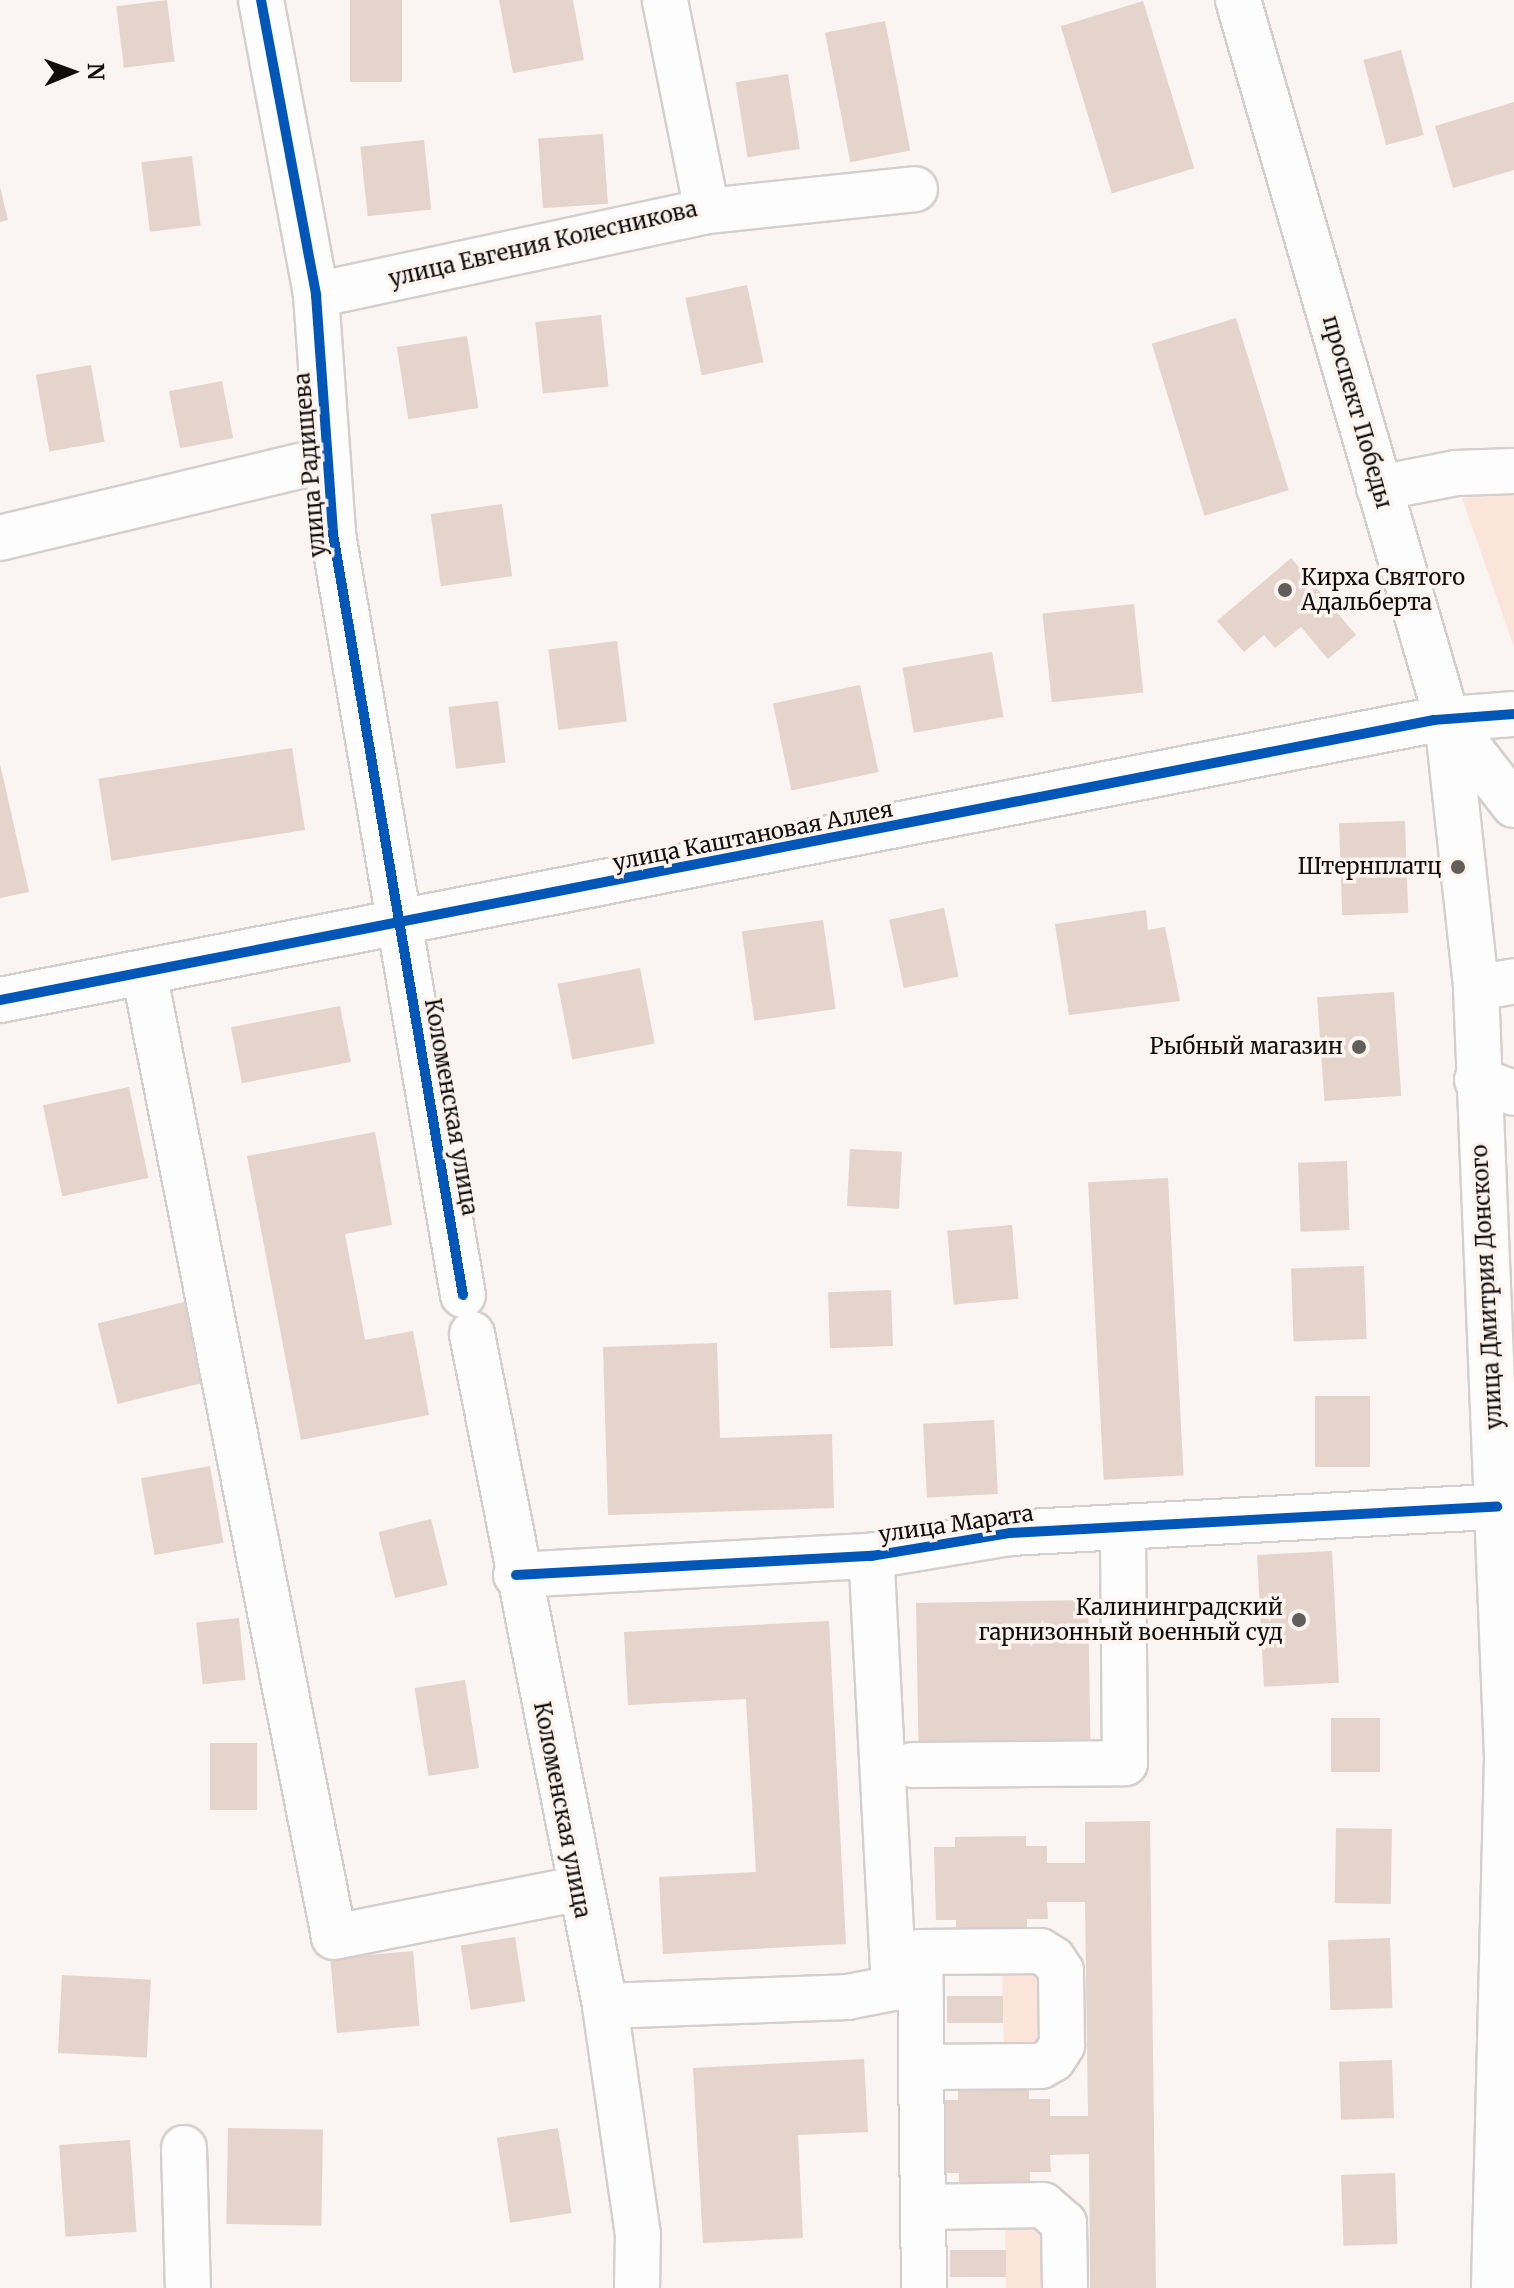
<!DOCTYPE html>
<meta charset="utf-8">
<style>
body{margin:0}
#map{position:relative;width:1514px;height:2288px;overflow:hidden;background:#faf4f2;font-family:Merriweather,serif}
div>[style]{position:absolute}
[style*='--x']{left:calc(var(--x)*1px);top:calc(var(--y)*1px);width:calc(var(--w)*1px);rotate:calc(var(--a)*1deg)}
.green>*{inset:0;background:#fbe5da}
.building>*{inset:0;background:#e4d4cb;transform-origin:0 0}
.roads{filter:drop-shadow(2px 0 #d4cfce) drop-shadow(-2px 0 #d4cfce) drop-shadow(0 2px #d4cfce) drop-shadow(0 -2px #d4cfce)}
.minor>*{height:44px;margin:-22px;padding:0 22px;transform-origin:22px;border-radius:22px;background:#fefdfd}
.major>*{height:44px;margin:-22px;padding:0 22px;transform-origin:22px;border-radius:22px;background:#fefdfd}
.cycleway>*{height:10px;margin:-5px;padding:0 5px;transform-origin:5px;border-radius:5px;background:#0057b8}
.dots>*{width:22px;height:22px;translate:-50% -50%;box-sizing:border-box;border:4px solid #fdf3ef;border-radius:50%}
span{translate:-50% -50%;white-space:nowrap;text-align:center;line-height:1.15;-webkit-text-stroke:7px #fdf3ef;paint-order:stroke}
.street-label{font-size:22px;color:#100d0c}
.poi-label{font-size:22px;color:#100d0c}
.left{translate:0 -50%;text-align:left}
.right{translate:-100% -50%;text-align:right}
.north{position:absolute;left:32px;top:32px;width:80px;height:80px;-webkit-text-stroke:6px #fdf3ef;paint-order:stroke;rotate:89deg;font-size:22px;font-weight:700;line-height:32px;text-align:center;color:#100d0c}
.north::after{content:'';display:block;margin:auto;width:28px;height:36px;background:#100d0c;clip-path:polygon(50% 0,100% 100%,50% 72%,0 100%)}
</style>
<div id="map">
<div class="green">
<div style="clip-path:polygon(1514px 492px,1514px 647px,1462px 498px)"></div>
<div style="clip-path:polygon(1029px 1970px,1041px 1983px,1041px 2035px,1030px 2047px,1004px 2048px,1002px 1971px)"></div>
<div style="clip-path:polygon(1005px 2224px,1040px 2228px,1045px 2288px,1006px 2288px)"></div>
</div>
<div class="building">
<div style="left:167px;top:0;width:62px;height:51px;rotate:83deg"></div>
<div style="left:350px;top:0;width:52px;height:82px"></div>
<div style="clip-path:polygon(499px 0,573px 0,584px 60px,513px 73px)"></div>
<div style="left:1143px;top:1px;width:175px;height:86px;rotate:73deg"></div>
<div style="left:885px;top:21px;width:132px;height:61px;rotate:79deg"></div>
<div style="left:1401px;top:50px;width:88px;height:39px;rotate:75deg"></div>
<div style="left:788px;top:74px;width:76px;height:53px;rotate:81deg"></div>
<div style="clip-path:polygon(1514px 102px,1514px 170px,1453px 188px,1435px 126px)"></div>
<div style="left:603px;top:134px;width:70px;height:65px;rotate:86deg"></div>
<div style="left:424px;top:140px;width:70px;height:64px;rotate:84deg"></div>
<div style="left:192px;top:156px;width:70px;height:51px;rotate:83deg"></div>
<div style="clip-path:polygon(0 187px,8px 220px,0 222px)"></div>
<div style="left:747px;top:285px;width:79px;height:63px;rotate:78deg"></div>
<div style="left:601px;top:315px;width:72px;height:66px;rotate:84deg"></div>
<div style="left:1236px;top:318px;width:180px;height:88px;rotate:73deg"></div>
<div style="left:467px;top:336px;width:73px;height:71px;rotate:81deg"></div>
<div style="left:91px;top:365px;width:78px;height:56px;rotate:80deg"></div>
<div style="left:222px;top:381px;width:58px;height:54px;rotate:79deg"></div>
<div style="left:502px;top:504px;width:73px;height:72px;rotate:82deg"></div>
<div style="clip-path:polygon(1291px 558px,1356px 635px,1328px 659px,1301px 627px,1275px 648px,1264px 635px,1244px 652px,1217px 621px)"></div>
<div style="left:1134px;top:604px;width:89px;height:92px;rotate:84deg"></div>
<div style="left:617px;top:641px;width:81px;height:69px;rotate:83deg"></div>
<div style="left:992px;top:652px;width:66px;height:91px;rotate:80deg"></div>
<div style="left:860px;top:685px;width:89px;height:89px;rotate:78deg"></div>
<div style="left:498px;top:701px;width:62px;height:50px;rotate:83deg"></div>
<div style="left:292px;top:748px;width:83px;height:196px;rotate:81deg"></div>
<div style="clip-path:polygon(0 764px,29px 892px,0 898px)"></div>
<div style="left:1405px;top:821px;width:92px;height:66px;rotate:88deg"></div>
<div style="left:944px;top:908px;width:70px;height:56px;rotate:78deg"></div>
<div style="clip-path:polygon(1146px 910px,1148px 930px,1165px 927px,1180px 1001px,1069px 1015px,1055px 924px)"></div>
<div style="left:823px;top:920px;width:90px;height:82px;rotate:82deg"></div>
<div style="left:640px;top:968px;width:77px;height:84px;rotate:79deg"></div>
<div style="left:1394px;top:992px;width:104px;height:77px;rotate:86deg"></div>
<div style="left:340px;top:1006px;width:57px;height:111px;rotate:79deg"></div>
<div style="left:129px;top:1087px;width:93px;height:88px;rotate:78deg"></div>
<div style="clip-path:polygon(375px 1132px,392px 1225px,345px 1234px,365px 1340px,413px 1331px,429px 1415px,301px 1440px,247px 1156px)"></div>
<div style="left:850px;top:1149px;width:52px;height:57px;rotate:3deg"></div>
<div style="left:1347px;top:1161px;width:69px;height:49px;rotate:88deg"></div>
<div style="left:1168px;top:1178px;width:298px;height:80px;rotate:87deg"></div>
<div style="left:1012px;top:1225px;width:74px;height:65px;rotate:85deg"></div>
<div style="left:1364px;top:1266px;width:73px;height:73px;rotate:88deg"></div>
<div style="left:891px;top:1290px;width:56px;height:63px;rotate:88deg"></div>
<div style="left:184px;top:1302px;width:83px;height:89px;rotate:76deg"></div>
<div style="clip-path:polygon(717px 1343px,720px 1438px,832px 1434px,834px 1508px,608px 1515px,603px 1347px)"></div>
<div style="left:1370px;top:1396px;width:71px;height:55px;rotate:90deg"></div>
<div style="left:994px;top:1420px;width:74px;height:71px;rotate:87deg"></div>
<div style="left:210px;top:1466px;width:78px;height:70px;rotate:80deg"></div>
<div style="left:431px;top:1519px;width:68px;height:54px;rotate:76deg"></div>
<div style="left:1332px;top:1551px;width:132px;height:75px;rotate:87deg"></div>
<div style="left:1088px;top:1600px;width:147px;height:172px;rotate:89deg"></div>
<div style="left:239px;top:1618px;width:62px;height:43px;rotate:84deg"></div>
<div style="clip-path:polygon(829px 1621px,846px 1944px,663px 1954px,659px 1877px,756px 1872px,746px 1699px,628px 1705px,624px 1632px)"></div>
<div style="left:465px;top:1680px;width:89px;height:51px;rotate:81deg"></div>
<div style="left:1331px;top:1718px;width:49px;height:54px"></div>
<div style="left:210px;top:1743px;width:47px;height:67px"></div>
<div style="clip-path:polygon(1150px 1821px,1156px 2288px,1090px 2288px,1089px 2154px,1050px 2155px,1051px 2172px,1030px 2172px,1030px 2182px,959px 2183px,959px 2173px,939px 2173px,938px 2100px,958px 2100px,958px 2090px,1029px 2089px,1029px 2099px,1050px 2099px,1050px 2116px,1088px 2116px,1085px 1902px,1047px 1902px,1048px 1919px,1027px 1919px,1027px 1929px,956px 1930px,956px 1920px,936px 1920px,934px 1847px,955px 1847px,955px 1837px,1026px 1836px,1026px 1846px,1047px 1846px,1047px 1863px,1085px 1863px,1085px 1822px)"></div>
<div style="left:1336px;top:1828px;width:56px;height:75px;rotate:1deg"></div>
<div style="left:515px;top:1937px;width:65px;height:55px;rotate:81deg"></div>
<div style="left:1390px;top:1938px;width:70px;height:62px;rotate:88deg"></div>
<div style="left:413px;top:1951px;width:75px;height:83px;rotate:85deg"></div>
<div style="left:62px;top:1975px;width:89px;height:78px;rotate:3deg"></div>
<div style="left:1003px;top:1996px;width:27px;height:56px;rotate:90deg"></div>
<div style="clip-path:polygon(864px 2059px,868px 2132px,798px 2135px,803px 2238px,703px 2243px,693px 2068px)"></div>
<div style="left:1392px;top:2060px;width:58px;height:53px;rotate:88deg"></div>
<div style="left:228px;top:2128px;width:95px;height:96px;rotate:1deg"></div>
<div style="left:558px;top:2128px;width:86px;height:62px;rotate:81deg"></div>
<div style="left:130px;top:2140px;width:92px;height:71px;rotate:86deg"></div>
<div style="left:1395px;top:2173px;width:71px;height:54px;rotate:88deg"></div>
<div style="left:1006px;top:2250px;width:27px;height:56px;rotate:90deg"></div>
</div>
<div class="roads">
<div class="minor">
<div style="--x:261;--y:0;--w:300;--a:79.4"></div>
<div style="--x:316;--y:295;--w:240;--a:85.9"></div>
<div style="--x:333;--y:534;--w:772;--a:80.31"></div>
<div style="--x:707;--y:211;--w:209;--a:-6"></div>
<div style="--x:316;--y:295;--w:400;--a:-12.1"></div>
<div style="--x:707;--y:211;--w:215;--a:-101.3"></div>
<div style="--x:1379;--y:488;--w:78;--a:-11"></div>
<div style="--x:1456;--y:473;--w:58;--a:-2"></div>
<div style="--x:0;--y:538;--w:337;--a:-13.5"></div>
<div style="--x:145;--y:977;--w:978;--a:78.86"></div>
<div style="--x:334;--y:1937;--w:247;--a:-11.2"></div>
<div style="--x:1476;--y:988;--w:39;--a:-10"></div>
<div style="--x:0;--y:1000;--w:1461;--a:-11.05"></div>
<div style="--x:1434;--y:720;--w:80;--a:-4.3"></div>
<div style="--x:1477;--y:1080;--w:39;--a:19"></div>
<div style="--x:472;--y:1334;--w:685;--a:78.8"></div>
<div style="--x:605;--y:2006;--w:231;--a:81.8"></div>
<div style="--x:638;--y:2235;--w:53;--a:91.1"></div>
<div style="--x:516;--y:1575;--w:356;--a:-3.1"></div>
<div style="--x:871;--y:1556;--w:141;--a:-9.4"></div>
<div style="--x:1010;--y:1533;--w:488;--a:-3.1"></div>
<div style="--x:912;--y:1765;--w:213;--a:-0.5"></div>
<div style="--x:1125;--y:1763;--w:236;--a:-90.5"></div>
<div style="--x:605;--y:2006;--w:242;--a:-2.1"></div>
<div style="--x:847;--y:1997;--w:48;--a:-10.8"></div>
<div style="--x:894;--y:1988;--w:433;--a:-93"></div>
<div style="--x:921;--y:2067;--w:120;--a:-0.5"></div>
<div style="--x:1041;--y:2066;--w:14;--a:-30"></div>
<div style="--x:1053;--y:2059;--w:17;--a:-57"></div>
<div style="--x:1062;--y:2045;--w:74;--a:-90.8"></div>
<div style="--x:1061;--y:1971;--w:14;--a:-124"></div>
<div style="--x:1053;--y:1959;--w:15;--a:-148"></div>
<div style="--x:1040;--y:1951;--w:120;--a:179.5"></div>
<div style="--x:920;--y:1952;--w:59;--a:89"></div>
<div style="--x:921;--y:2011;--w:56;--a:90"></div>
<div style="--x:921;--y:2067;--w:221;--a:89.2"></div>
<div style="--x:184;--y:2148;--w:140;--a:88.4"></div>
<div style="--x:923;--y:2207;--w:120;--a:-1"></div>
<div style="--x:1043;--y:2205;--w:28;--a:41"></div>
<div style="--x:1064;--y:2223;--w:65;--a:89.1"></div>
</div>
<div class="major">
<div style="--x:1238;--y:0;--w:749;--a:73.79"></div>
<div style="--x:1447;--y:719;--w:109;--a:52.1"></div>
<div style="--x:1447;--y:719;--w:271;--a:83.8"></div>
<div style="--x:1476;--y:988;--w:771;--a:87.69"></div>
<div style="--x:1507;--y:1758;--w:530;--a:91.41"></div>
</div>
</div>
<div class="cycleway">
<div style="--x:261;--y:0;--w:300;--a:79.4"></div>
<div style="--x:316;--y:295;--w:240;--a:85.9"></div>
<div style="--x:333;--y:534;--w:772;--a:80.31"></div>
<div style="--x:0;--y:1000;--w:1461;--a:-11.05"></div>
<div style="--x:1434;--y:720;--w:80;--a:-4.3"></div>
<div style="--x:516;--y:1575;--w:356;--a:-3.1"></div>
<div style="--x:871;--y:1556;--w:141;--a:-9.4"></div>
<div style="--x:1010;--y:1533;--w:488;--a:-3.1"></div>
</div>
<div class="dots">
<div style="left:1285px;top:590px;background:#625e5c"></div>
<div style="left:1458px;top:867px;background:#625e5c"></div>
<div style="left:1359px;top:1047px;background:#625e5c"></div>
<div style="left:1299px;top:1620px;background:#625e5c"></div>
</div>
<div class="street-label">
<span style="left:543px;top:244px;rotate:-13deg">улица Евгения Колесникова</span>
<span style="left:1357px;top:412px;rotate:74deg">проспект Победы</span>
<span style="left:310px;top:465px;rotate:-95deg">улица Радищева</span>
<span style="left:753px;top:836px;rotate:-11deg">улица Каштановая Аллея</span>
<span style="left:451px;top:1107px;rotate:80deg">Коломенская улица</span>
<span style="left:1487px;top:1287px;rotate:-93deg">улица Дмитрия Донского</span>
<span style="left:956px;top:1524px;rotate:-8deg">улица Марата</span>
<span style="left:562px;top:1810px;rotate:79deg">Коломенская улица</span>
</div>
<div class="poi-label">
<span class="left" style="left:1301px;top:590px">Кирха Святого<br>Адальберта</span>
<span class="right" style="left:1442px;top:867px">Штернплатц</span>
<span class="right" style="left:1343px;top:1047px">Рыбный магазин</span>
<span class="right" style="left:1283px;top:1620px">Калининградский<br>гарнизонный военный суд</span>
</div>
<div class="north">N</div>
</div>
